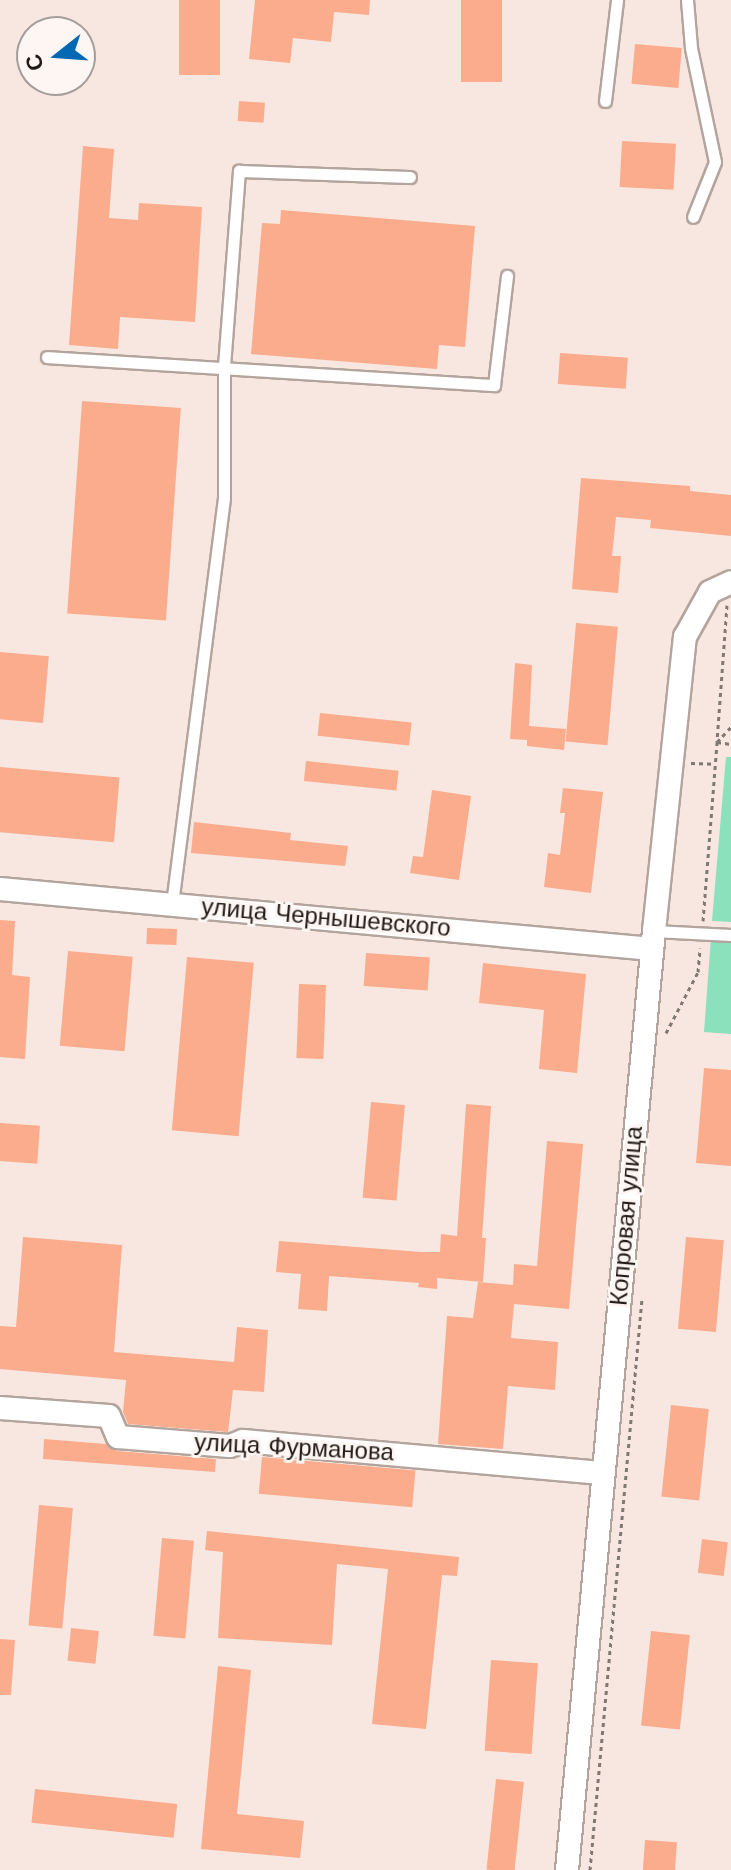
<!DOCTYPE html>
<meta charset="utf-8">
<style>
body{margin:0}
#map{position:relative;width:731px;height:1870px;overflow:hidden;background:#f7e7e0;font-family:"Work Sans",sans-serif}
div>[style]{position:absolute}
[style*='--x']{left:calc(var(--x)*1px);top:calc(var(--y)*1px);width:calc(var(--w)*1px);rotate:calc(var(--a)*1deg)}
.green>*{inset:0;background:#8be1bb}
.building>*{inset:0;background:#faac8c;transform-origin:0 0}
.path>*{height:3px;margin-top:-1.5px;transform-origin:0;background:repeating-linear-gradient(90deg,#827873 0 4px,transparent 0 8px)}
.roads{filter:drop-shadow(2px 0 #b3a49d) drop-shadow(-2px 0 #b3a49d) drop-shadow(0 2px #b3a49d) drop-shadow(0 -2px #b3a49d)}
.service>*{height:11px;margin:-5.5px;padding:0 5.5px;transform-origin:5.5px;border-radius:5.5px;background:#fff}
.minor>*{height:22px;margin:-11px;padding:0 11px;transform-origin:11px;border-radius:11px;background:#fff}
span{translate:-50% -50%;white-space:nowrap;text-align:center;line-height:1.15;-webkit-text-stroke:6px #fdf6f3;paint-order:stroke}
.street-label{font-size:24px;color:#201b18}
.north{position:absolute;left:16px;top:16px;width:80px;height:80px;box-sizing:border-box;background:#fdf6f3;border:2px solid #a59e9b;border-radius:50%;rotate:253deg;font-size:22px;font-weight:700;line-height:32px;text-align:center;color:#201b18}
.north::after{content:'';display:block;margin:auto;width:28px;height:36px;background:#0268b4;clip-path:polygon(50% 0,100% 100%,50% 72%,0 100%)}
</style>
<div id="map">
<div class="green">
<div style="clip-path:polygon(726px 757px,731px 757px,731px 922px,712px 921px)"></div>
<div style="clip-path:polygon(711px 937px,731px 939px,731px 1034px,704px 1032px)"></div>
</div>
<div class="building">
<div style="left:179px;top:0;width:41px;height:75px"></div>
<div style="clip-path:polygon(255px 0,370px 0,369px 15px,334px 12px,331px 42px,293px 38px,290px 63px,249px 59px)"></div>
<div style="left:461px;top:0;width:41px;height:82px"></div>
<div style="left:635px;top:44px;width:47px;height:40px;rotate:5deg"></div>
<div style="left:239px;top:101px;width:26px;height:20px;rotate:4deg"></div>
<div style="left:622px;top:141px;width:54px;height:46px;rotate:3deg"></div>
<div style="clip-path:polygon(83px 146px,114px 149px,109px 218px,138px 220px,139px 203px,202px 207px,195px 322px,120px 317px,118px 349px,69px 345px)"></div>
<div style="clip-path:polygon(281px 210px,475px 226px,465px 347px,439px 345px,437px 369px,251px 354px,262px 223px,280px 224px)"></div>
<div style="left:560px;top:353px;width:68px;height:31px;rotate:4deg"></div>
<div style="left:82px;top:401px;width:99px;height:213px;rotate:4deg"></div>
<div style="clip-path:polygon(581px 478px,690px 486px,690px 491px,731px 495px,731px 536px,650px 528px,651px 520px,616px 517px,612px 556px,621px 556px,618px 593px,572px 589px)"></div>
<div style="left:576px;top:623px;width:42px;height:119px;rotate:5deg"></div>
<div style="left:0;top:652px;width:49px;height:67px;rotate:5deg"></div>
<div style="clip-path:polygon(515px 663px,532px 665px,529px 726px,566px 729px,564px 750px,527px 746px,527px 740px,510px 739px)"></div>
<div style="left:320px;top:713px;width:92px;height:23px;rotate:6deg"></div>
<div style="left:306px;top:761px;width:93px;height:20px;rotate:6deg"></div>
<div style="left:0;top:767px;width:120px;height:65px;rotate:5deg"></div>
<div style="clip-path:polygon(563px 788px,603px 792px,591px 893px,544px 887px,548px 853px,560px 855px,565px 813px,560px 813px)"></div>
<div style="clip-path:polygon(432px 790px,471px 796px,459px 880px,410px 873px,413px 856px,423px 857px)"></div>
<div style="clip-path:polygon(194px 822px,291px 833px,290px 840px,348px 846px,345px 866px,191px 853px)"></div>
<div style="clip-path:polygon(0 920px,15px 921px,12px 975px,30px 977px,25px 1059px,0 1057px)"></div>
<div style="left:147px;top:928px;width:30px;height:16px;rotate:2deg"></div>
<div style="left:68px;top:951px;width:65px;height:95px;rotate:5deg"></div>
<div style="left:366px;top:953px;width:64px;height:33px;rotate:4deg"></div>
<div style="left:187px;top:957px;width:67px;height:174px;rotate:5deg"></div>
<div style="clip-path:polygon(483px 963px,586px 974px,577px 1073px,539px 1069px,544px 1010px,479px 1003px)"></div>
<div style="left:299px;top:984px;width:27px;height:74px;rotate:2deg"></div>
<div style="clip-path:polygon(704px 1068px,731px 1070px,731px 1166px,696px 1163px)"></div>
<div style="left:371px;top:1102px;width:34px;height:96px;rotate:5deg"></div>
<div style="clip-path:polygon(466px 1104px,491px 1106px,482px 1238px,486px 1238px,483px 1282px,437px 1278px,437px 1289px,418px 1287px,419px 1283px,329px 1276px,327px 1311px,298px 1309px,301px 1274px,276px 1272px,279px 1241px,421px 1252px,440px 1252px,441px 1234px,457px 1236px)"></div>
<div style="left:0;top:1123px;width:40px;height:38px;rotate:4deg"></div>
<div style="clip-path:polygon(547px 1141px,583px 1144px,569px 1309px,514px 1304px,511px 1338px,558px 1342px,555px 1390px,508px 1386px,503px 1449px,438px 1444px,447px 1316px,473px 1318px,478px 1282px,513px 1285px,514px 1264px,537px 1266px)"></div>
<div style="clip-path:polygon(23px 1237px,122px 1245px,114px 1352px,234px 1362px,237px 1327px,268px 1330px,264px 1392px,233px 1390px,228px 1432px,128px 1424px,123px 1412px,126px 1380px,0 1369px,0 1326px,16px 1327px)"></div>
<div style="left:686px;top:1237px;width:38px;height:92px;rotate:5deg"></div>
<div style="left:671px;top:1405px;width:38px;height:92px;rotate:6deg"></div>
<div style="clip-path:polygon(44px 1439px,106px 1444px,117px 1451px,216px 1459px,215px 1472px,43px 1459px)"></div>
<div style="left:262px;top:1457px;width:154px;height:37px;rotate:5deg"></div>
<div style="left:39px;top:1505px;width:34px;height:121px;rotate:5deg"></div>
<div style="clip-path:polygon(207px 1531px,459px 1557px,457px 1576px,442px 1575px,426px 1729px,372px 1724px,388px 1569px,337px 1564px,332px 1645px,218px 1638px,223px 1552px,205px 1550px)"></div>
<div style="left:162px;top:1538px;width:32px;height:98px;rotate:5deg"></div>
<div style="left:702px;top:1539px;width:26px;height:34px;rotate:7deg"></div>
<div style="left:71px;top:1628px;width:28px;height:33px;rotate:6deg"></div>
<div style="left:651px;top:1631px;width:39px;height:95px;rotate:6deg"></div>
<div style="clip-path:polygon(0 1639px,15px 1640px,11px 1695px,0 1695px)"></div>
<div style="left:491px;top:1660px;width:47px;height:91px;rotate:4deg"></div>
<div style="clip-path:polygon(218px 1666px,251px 1670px,237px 1814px,304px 1821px,300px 1858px,201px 1849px)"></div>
<div style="left:496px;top:1779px;width:28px;height:91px;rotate:6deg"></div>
<div style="left:35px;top:1789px;width:143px;height:34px;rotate:6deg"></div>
<div style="left:645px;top:1840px;width:32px;height:30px;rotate:4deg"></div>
</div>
<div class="path">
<div style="--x:727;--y:605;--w:137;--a:94.2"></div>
<div style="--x:717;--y:742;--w:14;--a:8"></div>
<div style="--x:691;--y:763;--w:24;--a:2"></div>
<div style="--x:703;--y:921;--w:180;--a:-85.5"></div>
<div style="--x:717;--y:742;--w:21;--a:-47"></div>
<div style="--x:666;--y:1033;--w:69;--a:-62.3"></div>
<div style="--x:698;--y:972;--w:24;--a:-85"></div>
<div style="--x:590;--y:1870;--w:573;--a:-84.8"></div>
</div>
<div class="roads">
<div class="service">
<div style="--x:687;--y:0;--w:48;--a:85.2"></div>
<div style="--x:691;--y:48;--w:116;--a:78.1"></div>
<div style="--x:715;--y:162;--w:59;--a:111.8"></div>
<div style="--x:605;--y:101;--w:102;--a:-83.2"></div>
<div style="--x:47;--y:357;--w:448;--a:3.6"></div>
<div style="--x:494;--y:385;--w:110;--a:-83.2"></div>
<div style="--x:172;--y:904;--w:409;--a:-82.7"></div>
<div style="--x:224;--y:498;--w:132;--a:-90"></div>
<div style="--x:224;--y:366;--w:196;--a:-85.6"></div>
<div style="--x:239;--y:171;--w:171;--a:2"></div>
<div style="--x:654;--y:931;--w:77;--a:3"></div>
</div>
<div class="minor">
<div style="--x:0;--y:889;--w:655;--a:5.26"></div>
<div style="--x:0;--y:1408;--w:109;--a:4.2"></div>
<div style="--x:109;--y:1416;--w:23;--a:67"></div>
<div style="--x:118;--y:1437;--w:112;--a:4.6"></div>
<div style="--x:230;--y:1446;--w:14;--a:-21"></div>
<div style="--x:243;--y:1441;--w:360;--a:5.1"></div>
<div style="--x:567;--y:1870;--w:943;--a:-84.71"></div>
<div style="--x:654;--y:931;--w:296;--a:-84"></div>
<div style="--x:685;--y:637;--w:51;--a:-60.9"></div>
<div style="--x:710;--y:592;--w:23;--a:-25"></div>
</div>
</div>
<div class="street-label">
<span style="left:326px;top:918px;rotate:5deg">улица Чернышевского</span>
<span style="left:627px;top:1216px;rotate:-85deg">Копровая улица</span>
<span style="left:294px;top:1448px;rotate:3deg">улица Фурманова</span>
</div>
<div class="north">С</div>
</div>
